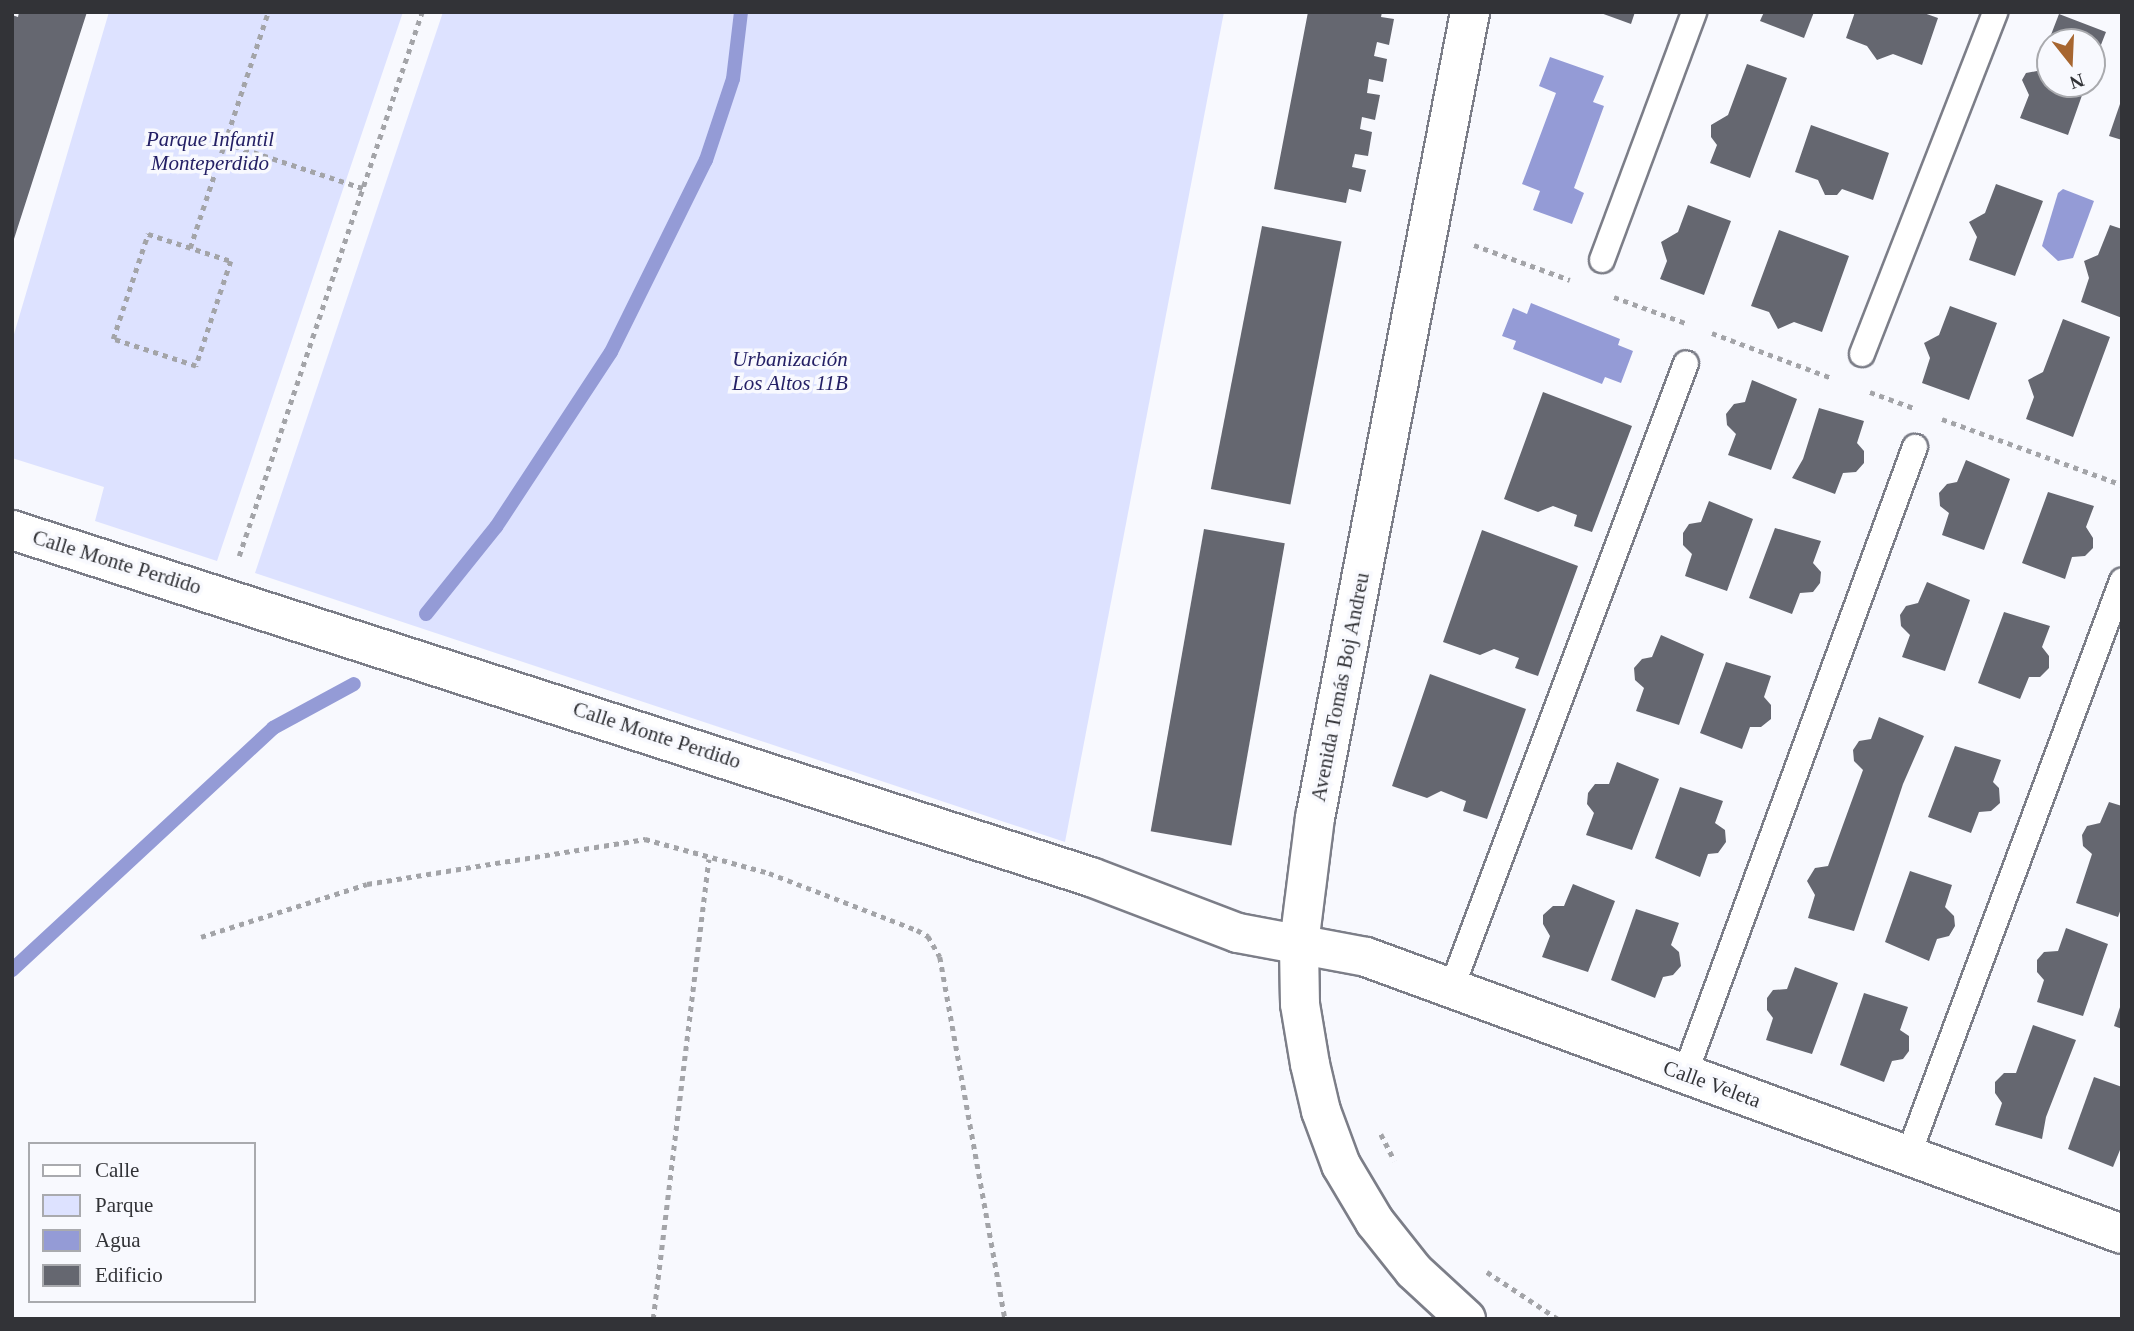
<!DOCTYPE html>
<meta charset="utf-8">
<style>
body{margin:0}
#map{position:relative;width:2134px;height:1331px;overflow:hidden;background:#f8f9fe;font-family:Georgia,serif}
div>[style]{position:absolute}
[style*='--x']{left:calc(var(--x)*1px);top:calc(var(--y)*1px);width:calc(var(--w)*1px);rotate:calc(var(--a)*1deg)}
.green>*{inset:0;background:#dde2ff}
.water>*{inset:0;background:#949bd6}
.stream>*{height:14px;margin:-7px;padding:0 7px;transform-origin:7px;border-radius:7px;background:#949bd6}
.building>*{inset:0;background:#656770;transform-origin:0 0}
.path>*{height:4.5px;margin-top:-2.25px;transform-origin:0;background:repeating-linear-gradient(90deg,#a3a4a8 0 5px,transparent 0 10px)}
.roads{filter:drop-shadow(2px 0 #7c7e88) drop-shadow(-2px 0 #7c7e88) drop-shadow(0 2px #7c7e88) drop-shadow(0 -2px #7c7e88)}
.service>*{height:24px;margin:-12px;padding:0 12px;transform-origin:12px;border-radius:12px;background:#fff}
.minor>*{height:38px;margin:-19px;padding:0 19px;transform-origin:19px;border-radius:19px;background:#fff}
span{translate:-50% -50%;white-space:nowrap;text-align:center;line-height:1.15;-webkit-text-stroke:7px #f8f9fe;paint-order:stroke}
.park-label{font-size:21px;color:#242065;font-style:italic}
.street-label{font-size:21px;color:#323337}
.frame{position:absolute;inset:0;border:14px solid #323337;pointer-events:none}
.legend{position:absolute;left:28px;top:1142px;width:228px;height:161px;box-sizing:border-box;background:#f8f9fe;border:2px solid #a9aaae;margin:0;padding:9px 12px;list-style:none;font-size:21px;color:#323337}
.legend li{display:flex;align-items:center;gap:14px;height:35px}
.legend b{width:35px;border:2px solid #a9aaae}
.north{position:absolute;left:2036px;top:28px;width:70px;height:70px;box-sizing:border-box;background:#f8f9fe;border:2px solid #a9aaae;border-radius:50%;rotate:162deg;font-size:19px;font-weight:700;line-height:28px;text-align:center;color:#323337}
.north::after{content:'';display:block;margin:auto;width:24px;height:32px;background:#a76630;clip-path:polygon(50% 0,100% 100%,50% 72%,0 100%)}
</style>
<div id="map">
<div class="green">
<div style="clip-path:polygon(109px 12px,403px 12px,217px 561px,95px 521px,104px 487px,12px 458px,12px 341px)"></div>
<div style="clip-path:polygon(443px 12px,1224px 12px,1065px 842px,255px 573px)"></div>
</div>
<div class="water">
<div style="clip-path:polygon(1550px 57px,1604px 76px,1593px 102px,1604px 106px,1574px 188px,1584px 193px,1572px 224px,1533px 210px,1540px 191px,1522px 184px,1556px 93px,1539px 86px)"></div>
<div style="clip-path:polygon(2063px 189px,2094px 201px,2073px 258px,2058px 261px,2042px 246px,2058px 193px)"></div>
<div style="clip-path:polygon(1531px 303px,1620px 339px,1618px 345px,1633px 351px,1621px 383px,1605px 377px,1602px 384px,1513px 349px,1516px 341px,1502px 336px,1513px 308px,1527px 314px)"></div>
</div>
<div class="stream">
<div style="--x:426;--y:614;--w:112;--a:-51.2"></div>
<div style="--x:496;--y:527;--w:209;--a:-56.7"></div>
<div style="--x:611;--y:352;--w:214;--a:-63.7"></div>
<div style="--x:706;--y:160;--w:85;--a:-71.6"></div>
<div style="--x:733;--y:79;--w:67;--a:-83.2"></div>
<div style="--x:12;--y:970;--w:356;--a:-42.8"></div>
<div style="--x:273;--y:728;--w:92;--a:-28.5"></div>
</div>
<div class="building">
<div style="clip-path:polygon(19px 12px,87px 12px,13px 242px,12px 15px,18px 17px)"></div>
<div style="clip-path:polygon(1308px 12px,1382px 12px,1381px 17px,1394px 19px,1389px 45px,1377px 42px,1374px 56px,1387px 59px,1383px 82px,1369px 79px,1367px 93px,1380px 95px,1375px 120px,1362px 117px,1360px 129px,1372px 132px,1368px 156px,1355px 154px,1352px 167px,1366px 170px,1361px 192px,1349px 189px,1346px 203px,1274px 189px)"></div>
<div style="clip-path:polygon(1598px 12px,1635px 12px,1631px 24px)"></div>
<div style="clip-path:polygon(1764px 12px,1814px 12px,1804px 38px,1760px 21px)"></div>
<div style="clip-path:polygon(1855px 12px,1921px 12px,1938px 18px,1922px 65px,1893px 54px,1877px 60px,1867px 46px,1846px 38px)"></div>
<div style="clip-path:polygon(2059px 14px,2106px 32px,2092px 68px,2092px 42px,2050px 42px,2050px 84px,2086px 84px,2068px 135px,2020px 118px,2029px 95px,2022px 80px,2026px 73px,2037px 71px)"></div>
<div style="clip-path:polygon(1747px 64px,1787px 78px,1750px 178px,1710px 163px,1717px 145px,1711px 137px,1711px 125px,1728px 115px)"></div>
<div style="clip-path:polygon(2121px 101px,2122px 101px,2122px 140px,2109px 136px)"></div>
<div style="clip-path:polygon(1811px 125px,1889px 153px,1873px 200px,1842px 189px,1837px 195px,1825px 195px,1818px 180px,1795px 172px)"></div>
<div style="clip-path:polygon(1996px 184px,2043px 201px,2015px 276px,1969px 260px,1977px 237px,1969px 222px,1985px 213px)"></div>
<div style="clip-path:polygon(1688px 205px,1731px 221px,1704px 295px,1660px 279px,1667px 261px,1661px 242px,1678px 232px)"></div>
<div style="clip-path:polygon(2110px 225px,2122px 229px,2122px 318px,2081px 302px,2089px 278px,2084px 261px,2098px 255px)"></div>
<div style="left:1262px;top:226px;width:81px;height:268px;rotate:11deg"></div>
<div style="clip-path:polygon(1779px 230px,1849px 256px,1822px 332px,1794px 322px,1778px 329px,1769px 312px,1751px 306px)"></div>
<div style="clip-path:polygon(1950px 306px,1997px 323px,1969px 400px,1922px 383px,1930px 358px,1924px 343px,1939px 335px)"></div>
<div style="clip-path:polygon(2063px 319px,2110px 337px,2073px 437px,2026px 419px,2034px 397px,2028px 380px,2043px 372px)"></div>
<div style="clip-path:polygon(1752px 380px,1797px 399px,1771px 470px,1728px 455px,1736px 434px,1727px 425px,1726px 414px,1734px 404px,1745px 402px)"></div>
<div style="clip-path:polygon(1543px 392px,1632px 426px,1592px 532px,1574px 526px,1577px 515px,1553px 506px,1538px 512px,1504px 499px)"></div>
<div style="clip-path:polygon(1819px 408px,1864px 421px,1857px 443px,1864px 451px,1864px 463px,1856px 472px,1843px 473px,1835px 494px,1792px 478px,1803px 459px)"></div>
<div style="clip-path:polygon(1966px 460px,2010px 479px,1984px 550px,1942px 535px,1949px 513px,1940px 506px,1939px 493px,1947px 484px,1957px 482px)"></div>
<div style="clip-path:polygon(2048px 492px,2094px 506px,2086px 527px,2093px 538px,2093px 548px,2085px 556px,2072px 557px,2065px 579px,2022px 563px)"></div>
<div style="clip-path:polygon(1709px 501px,1753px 519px,1727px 591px,1685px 576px,1692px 554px,1683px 545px,1683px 533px,1689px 524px,1701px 522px)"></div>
<div style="clip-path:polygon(1775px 528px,1821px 541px,1813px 563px,1821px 572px,1820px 583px,1813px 592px,1800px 593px,1792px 614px,1749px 598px)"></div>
<div style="left:1204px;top:529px;width:82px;height:307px;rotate:10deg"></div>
<div style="clip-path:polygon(1482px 530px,1578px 566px,1538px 676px,1515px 668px,1519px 658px,1494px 649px,1480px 655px,1443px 642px)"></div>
<div style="clip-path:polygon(1927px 582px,1970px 600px,1945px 671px,1902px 657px,1910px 635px,1901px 626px,1900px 615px,1906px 606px,1918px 603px)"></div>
<div style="clip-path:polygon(2004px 612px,2050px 626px,2042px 647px,2049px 656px,2049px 668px,2040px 677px,2029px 677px,2020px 699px,1978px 683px)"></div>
<div style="clip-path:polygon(1661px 635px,1704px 654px,1679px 725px,1636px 711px,1644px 688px,1635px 680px,1634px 668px,1642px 659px,1652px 657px)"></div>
<div style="clip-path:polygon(1726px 662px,1771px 676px,1764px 697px,1771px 705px,1771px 719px,1761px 727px,1750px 727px,1742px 749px,1700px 733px)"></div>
<div style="clip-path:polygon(1430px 674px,1526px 709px,1487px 819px,1463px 811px,1466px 801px,1441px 791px,1427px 798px,1392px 786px)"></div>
<div style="clip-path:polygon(1879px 717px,1924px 736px,1903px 784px,1854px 931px,1808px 918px,1815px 895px,1807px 881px,1815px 868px,1828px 866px,1863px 770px,1854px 761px,1853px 750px,1859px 741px,1871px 739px)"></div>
<div style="clip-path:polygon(1955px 746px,2001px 760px,1993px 782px,1999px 788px,2000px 803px,1991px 811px,1979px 812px,1971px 833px,1928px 817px)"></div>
<div style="clip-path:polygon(1617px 762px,1659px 779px,1632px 850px,1586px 835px,1594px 813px,1587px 804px,1588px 793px,1595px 784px,1609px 784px)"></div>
<div style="clip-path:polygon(1680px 787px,1723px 801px,1715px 823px,1725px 830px,1726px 842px,1718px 853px,1708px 854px,1700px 877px,1655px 858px)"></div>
<div style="clip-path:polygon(2109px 802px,2122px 806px,2122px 906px,2118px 917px,2076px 903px,2092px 854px,2083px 846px,2082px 835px,2087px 826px,2100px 823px)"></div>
<div style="clip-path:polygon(1910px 871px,1952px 885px,1945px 907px,1954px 916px,1955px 926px,1949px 936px,1937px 939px,1929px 961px,1885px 942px)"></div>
<div style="clip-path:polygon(1573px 884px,1615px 901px,1588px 972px,1542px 957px,1550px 936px,1543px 924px,1543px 915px,1553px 906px,1564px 906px)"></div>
<div style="clip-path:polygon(1636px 909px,1679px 923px,1671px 945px,1679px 952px,1681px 966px,1673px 975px,1663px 977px,1655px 998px,1611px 980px)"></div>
<div style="clip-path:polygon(2066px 928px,2108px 944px,2083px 1016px,2037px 1002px,2044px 980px,2037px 972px,2037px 960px,2044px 952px,2058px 951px)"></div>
<div style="clip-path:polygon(1795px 967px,1838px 983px,1812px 1054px,1766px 1040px,1773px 1018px,1767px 1010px,1767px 998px,1773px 990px,1787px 989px)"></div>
<div style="clip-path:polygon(1864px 993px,1908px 1007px,1900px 1030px,1909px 1036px,1909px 1051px,1903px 1059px,1892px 1061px,1884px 1082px,1840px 1065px)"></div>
<div style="clip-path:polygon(2121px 1004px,2122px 1004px,2122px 1029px,2114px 1026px)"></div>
<div style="clip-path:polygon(2033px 1025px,2076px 1040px,2046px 1117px,2042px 1139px,1995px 1125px,2002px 1103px,1995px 1093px,1995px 1082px,2004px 1073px,2016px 1073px)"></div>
<div style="clip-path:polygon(2094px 1077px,2122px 1087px,2122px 1145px,2113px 1167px,2068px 1149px)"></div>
</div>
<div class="path">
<div style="--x:225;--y:143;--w:145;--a:18.1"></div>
<div style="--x:148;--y:234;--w:87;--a:18"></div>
<div style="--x:231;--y:261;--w:111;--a:108.4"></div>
<div style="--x:196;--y:366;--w:87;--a:-162"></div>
<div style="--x:113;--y:339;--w:111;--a:-71.6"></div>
<div style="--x:1474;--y:245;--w:102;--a:20"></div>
<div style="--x:190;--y:248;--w:249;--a:-71.7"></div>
<div style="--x:1614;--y:297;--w:79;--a:20"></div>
<div style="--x:1712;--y:333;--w:128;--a:20.6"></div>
<div style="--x:1870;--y:392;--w:47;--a:20"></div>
<div style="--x:1942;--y:419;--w:192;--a:20.1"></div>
<div style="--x:239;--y:556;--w:574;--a:-71.41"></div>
<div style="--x:201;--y:937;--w:174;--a:-17.7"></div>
<div style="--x:367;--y:884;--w:282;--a:-9.2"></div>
<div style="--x:645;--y:839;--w:129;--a:15.3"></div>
<div style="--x:769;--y:873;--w:159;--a:21.1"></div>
<div style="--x:917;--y:930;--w:13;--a:29"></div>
<div style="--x:928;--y:936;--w:24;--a:60"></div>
<div style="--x:940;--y:957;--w:368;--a:79.8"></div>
<div style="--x:1381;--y:1134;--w:30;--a:63"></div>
<div style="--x:1487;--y:1272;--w:85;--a:33.5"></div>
<div style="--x:653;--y:1319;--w:463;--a:-83.1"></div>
</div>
<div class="roads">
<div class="service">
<div style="--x:1602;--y:260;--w:265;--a:-69.6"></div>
<div style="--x:1862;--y:354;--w:367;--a:-68.7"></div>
<div style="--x:1452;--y:987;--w:666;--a:-69.44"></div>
<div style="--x:1685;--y:1074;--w:668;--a:-69.86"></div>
<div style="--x:1908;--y:1156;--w:614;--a:-69.59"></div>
</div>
<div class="minor">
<div style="--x:12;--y:530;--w:1133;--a:17.83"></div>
<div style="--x:1091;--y:877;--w:157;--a:20.9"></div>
<div style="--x:1238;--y:933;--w:130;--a:10.6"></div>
<div style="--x:1366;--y:957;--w:805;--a:20.12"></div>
<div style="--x:1466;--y:1319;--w:71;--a:-137.3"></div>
<div style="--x:1414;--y:1271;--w:63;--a:-128.5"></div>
<div style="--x:1375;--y:1222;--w:66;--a:-120.8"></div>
<div style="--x:1341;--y:1165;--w:58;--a:-110.3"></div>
<div style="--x:1321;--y:1111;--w:48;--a:-103.2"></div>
<div style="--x:1310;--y:1064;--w:61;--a:-99.5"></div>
<div style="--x:1300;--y:1004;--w:60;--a:-91"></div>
<div style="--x:1299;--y:944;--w:127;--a:-82.8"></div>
<div style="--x:1315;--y:818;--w:821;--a:-79.11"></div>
</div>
</div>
<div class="park-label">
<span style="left:210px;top:151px">Parque Infantil<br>Monteperdido</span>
<span style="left:790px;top:371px">Urbanización<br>Los Altos 11B</span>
</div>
<div class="street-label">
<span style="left:117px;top:562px;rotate:17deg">Calle Monte Perdido</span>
<span style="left:1340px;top:687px;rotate:-79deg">Avenida Tomás Boj Andreu</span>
<span style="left:657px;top:735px;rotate:18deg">Calle Monte Perdido</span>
<span style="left:1712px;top:1084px;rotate:20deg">Calle Veleta</span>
</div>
<div class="frame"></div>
<ul class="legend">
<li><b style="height:9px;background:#fff"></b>Calle</li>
<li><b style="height:19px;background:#dde2ff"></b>Parque</li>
<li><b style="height:19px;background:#949bd6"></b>Agua</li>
<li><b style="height:19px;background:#656770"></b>Edificio</li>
</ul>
<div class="north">N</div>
</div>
